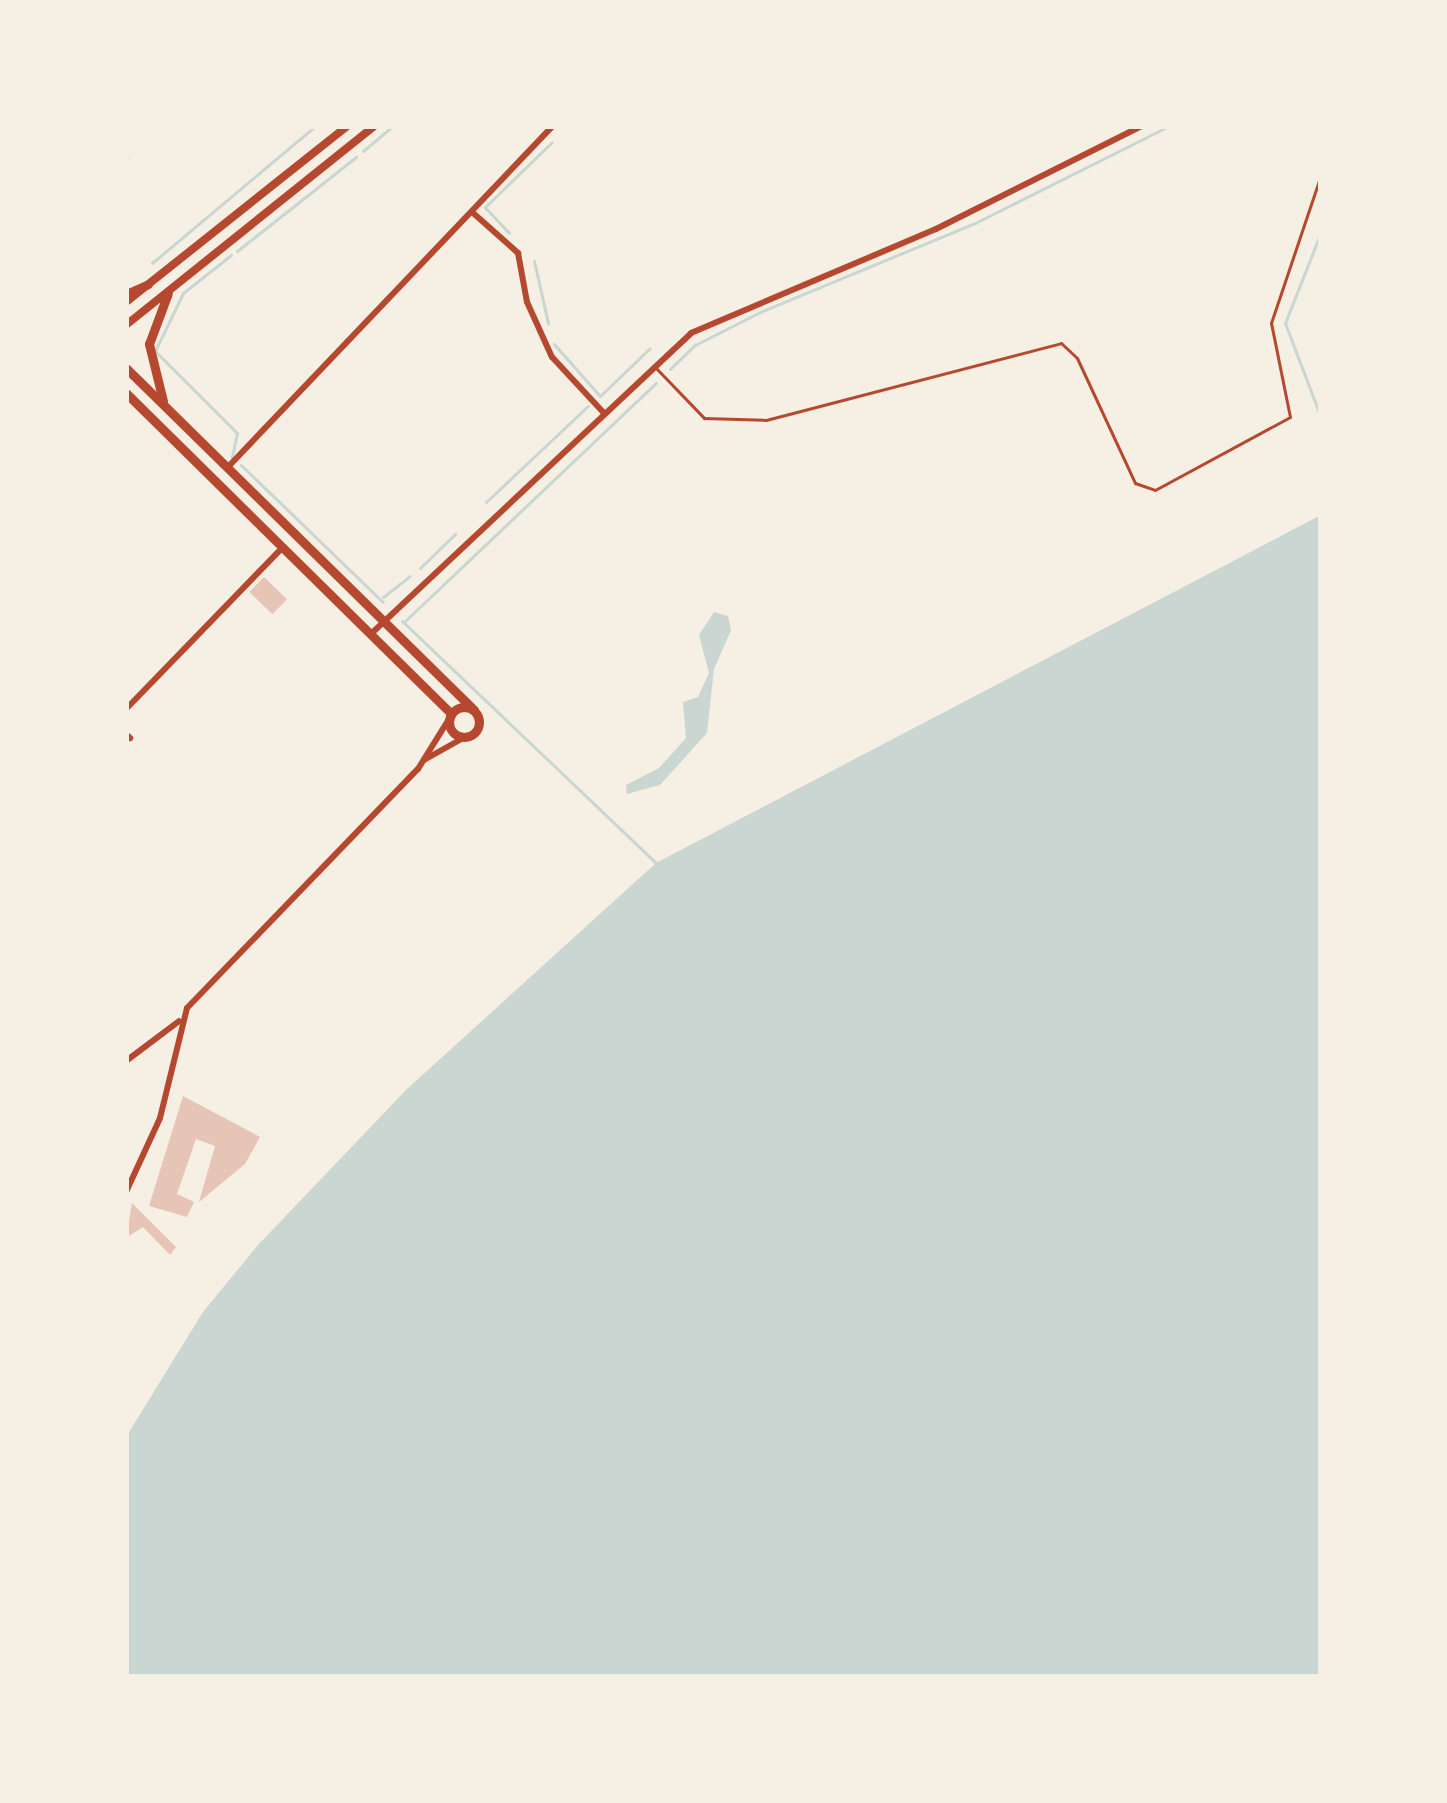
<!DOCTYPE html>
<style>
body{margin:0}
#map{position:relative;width:1447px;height:1803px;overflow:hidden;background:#f6efe4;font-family:"Public Sans",sans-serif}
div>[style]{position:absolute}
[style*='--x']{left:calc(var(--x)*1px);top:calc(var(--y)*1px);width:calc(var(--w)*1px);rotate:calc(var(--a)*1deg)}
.water>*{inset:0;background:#c9d6d2}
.stream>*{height:3px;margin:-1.5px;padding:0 1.5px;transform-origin:1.5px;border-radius:1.5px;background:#c9d6d2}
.building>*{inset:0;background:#e6c5b7;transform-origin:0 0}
.service>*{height:3px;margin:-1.5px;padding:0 1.5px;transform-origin:1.5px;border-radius:1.5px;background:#b5482f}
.minor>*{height:6px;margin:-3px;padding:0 3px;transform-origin:3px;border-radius:3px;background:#b5482f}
.secondary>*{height:8px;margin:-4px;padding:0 4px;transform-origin:4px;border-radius:4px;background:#b5482f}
.primary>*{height:9px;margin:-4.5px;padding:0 4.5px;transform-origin:4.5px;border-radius:4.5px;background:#b5482f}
.primary>.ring{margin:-4.5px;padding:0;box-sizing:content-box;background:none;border:9px solid #b5482f;border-radius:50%}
span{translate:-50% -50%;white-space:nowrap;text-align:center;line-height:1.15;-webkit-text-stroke:10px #f6efe4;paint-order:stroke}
.frame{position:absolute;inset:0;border:129px solid #f6efe4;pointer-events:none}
</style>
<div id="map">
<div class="water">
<div style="clip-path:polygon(1321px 515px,1321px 1677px,126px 1677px,126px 1437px,203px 1312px,258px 1245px,407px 1089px,656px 863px)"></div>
<div style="clip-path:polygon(714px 612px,728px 616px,731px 630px,714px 669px,707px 733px,660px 785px,627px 794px,626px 785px,659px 768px,686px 738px,683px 702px,698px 697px,709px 673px,699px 635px)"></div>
</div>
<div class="stream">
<div style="--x:363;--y:151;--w:39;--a:-40"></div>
<div style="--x:126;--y:157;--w:2;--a:27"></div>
<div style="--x:1321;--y:232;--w:98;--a:111.6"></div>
<div style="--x:1285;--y:323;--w:102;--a:69.2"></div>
<div style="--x:509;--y:233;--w:35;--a:-133"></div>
<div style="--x:485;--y:207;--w:93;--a:-44.1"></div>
<div style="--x:237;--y:251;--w:152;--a:-38.3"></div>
<div style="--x:231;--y:255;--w:61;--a:141.6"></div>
<div style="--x:183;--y:293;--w:64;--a:115.8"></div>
<div style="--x:155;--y:351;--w:116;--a:45"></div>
<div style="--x:237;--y:433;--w:25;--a:102"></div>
<div style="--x:534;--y:261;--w:64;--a:77.3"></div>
<div style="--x:152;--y:263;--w:213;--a:-40"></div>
<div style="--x:554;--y:344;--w:69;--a:48.5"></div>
<div style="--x:600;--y:396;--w:69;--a:-43.8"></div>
<div style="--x:670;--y:369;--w:35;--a:-44"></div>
<div style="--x:695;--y:345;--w:73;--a:-26.9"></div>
<div style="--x:760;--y:312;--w:235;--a:-22.5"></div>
<div style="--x:977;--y:222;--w:215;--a:-26.6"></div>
<div style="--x:241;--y:465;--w:197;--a:44"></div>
<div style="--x:486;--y:502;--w:140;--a:-43.3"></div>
<div style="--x:420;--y:568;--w:49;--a:-44.2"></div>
<div style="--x:383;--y:597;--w:34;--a:-38"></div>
<div style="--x:402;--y:621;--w:351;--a:43.6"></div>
<div style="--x:405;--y:621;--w:346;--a:-43.5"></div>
</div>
<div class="building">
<div style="left:264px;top:577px;width:32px;height:21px;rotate:44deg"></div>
<div style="clip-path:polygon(183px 1096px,260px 1137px,245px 1164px,199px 1202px,215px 1146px,196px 1139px,177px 1194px,194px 1202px,187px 1217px,149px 1206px)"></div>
<div style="clip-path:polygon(132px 1203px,176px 1247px,170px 1255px,143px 1227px,126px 1238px)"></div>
</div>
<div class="service">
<div style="--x:655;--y:367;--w:71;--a:46.1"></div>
<div style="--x:704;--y:418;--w:62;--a:1.8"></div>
<div style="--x:766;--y:420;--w:305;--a:-14.6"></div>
<div style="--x:1061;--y:343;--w:22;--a:43"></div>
<div style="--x:1077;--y:358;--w:138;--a:65.1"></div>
<div style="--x:1135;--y:483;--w:21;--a:19"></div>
<div style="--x:1155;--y:490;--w:153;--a:-28.4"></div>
<div style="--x:1290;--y:417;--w:96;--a:-101.4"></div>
<div style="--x:1271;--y:323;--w:157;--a:-71.4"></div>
</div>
<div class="minor">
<div style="--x:472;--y:212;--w:62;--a:41.7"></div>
<div style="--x:518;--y:253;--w:50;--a:79.6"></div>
<div style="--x:527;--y:302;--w:60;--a:65.6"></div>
<div style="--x:552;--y:357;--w:75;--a:47.2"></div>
<div style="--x:228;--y:467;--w:471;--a:-46.4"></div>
<div style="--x:373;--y:632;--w:436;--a:-43.2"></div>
<div style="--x:691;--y:333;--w:266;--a:-23"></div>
<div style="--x:936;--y:229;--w:230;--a:-26.6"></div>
<div style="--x:126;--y:709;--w:223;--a:-45.9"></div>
<div style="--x:126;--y:734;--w:6;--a:45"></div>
<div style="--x:424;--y:760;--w:47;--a:-29.3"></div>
<div style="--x:126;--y:1061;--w:66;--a:-37"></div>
<div style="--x:126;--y:1192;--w:81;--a:-65.3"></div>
<div style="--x:160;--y:1118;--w:113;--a:-76.2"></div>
<div style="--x:187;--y:1008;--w:332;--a:-46"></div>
<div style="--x:418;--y:769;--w:59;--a:-58.2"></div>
</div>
<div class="secondary">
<div style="--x:126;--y:302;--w:283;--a:-38.5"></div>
<div style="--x:126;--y:325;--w:318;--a:-38.7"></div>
</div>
<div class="primary">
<div style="--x:126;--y:294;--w:24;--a:-24"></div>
<div style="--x:126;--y:368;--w:488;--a:44.5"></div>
<div style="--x:126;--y:393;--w:457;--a:44.6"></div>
<div style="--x:163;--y:401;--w:59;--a:-103.8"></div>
<div style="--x:149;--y:344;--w:54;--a:-69.6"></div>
<div class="ring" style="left:449px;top:707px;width:21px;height:21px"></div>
</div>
<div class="frame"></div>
</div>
